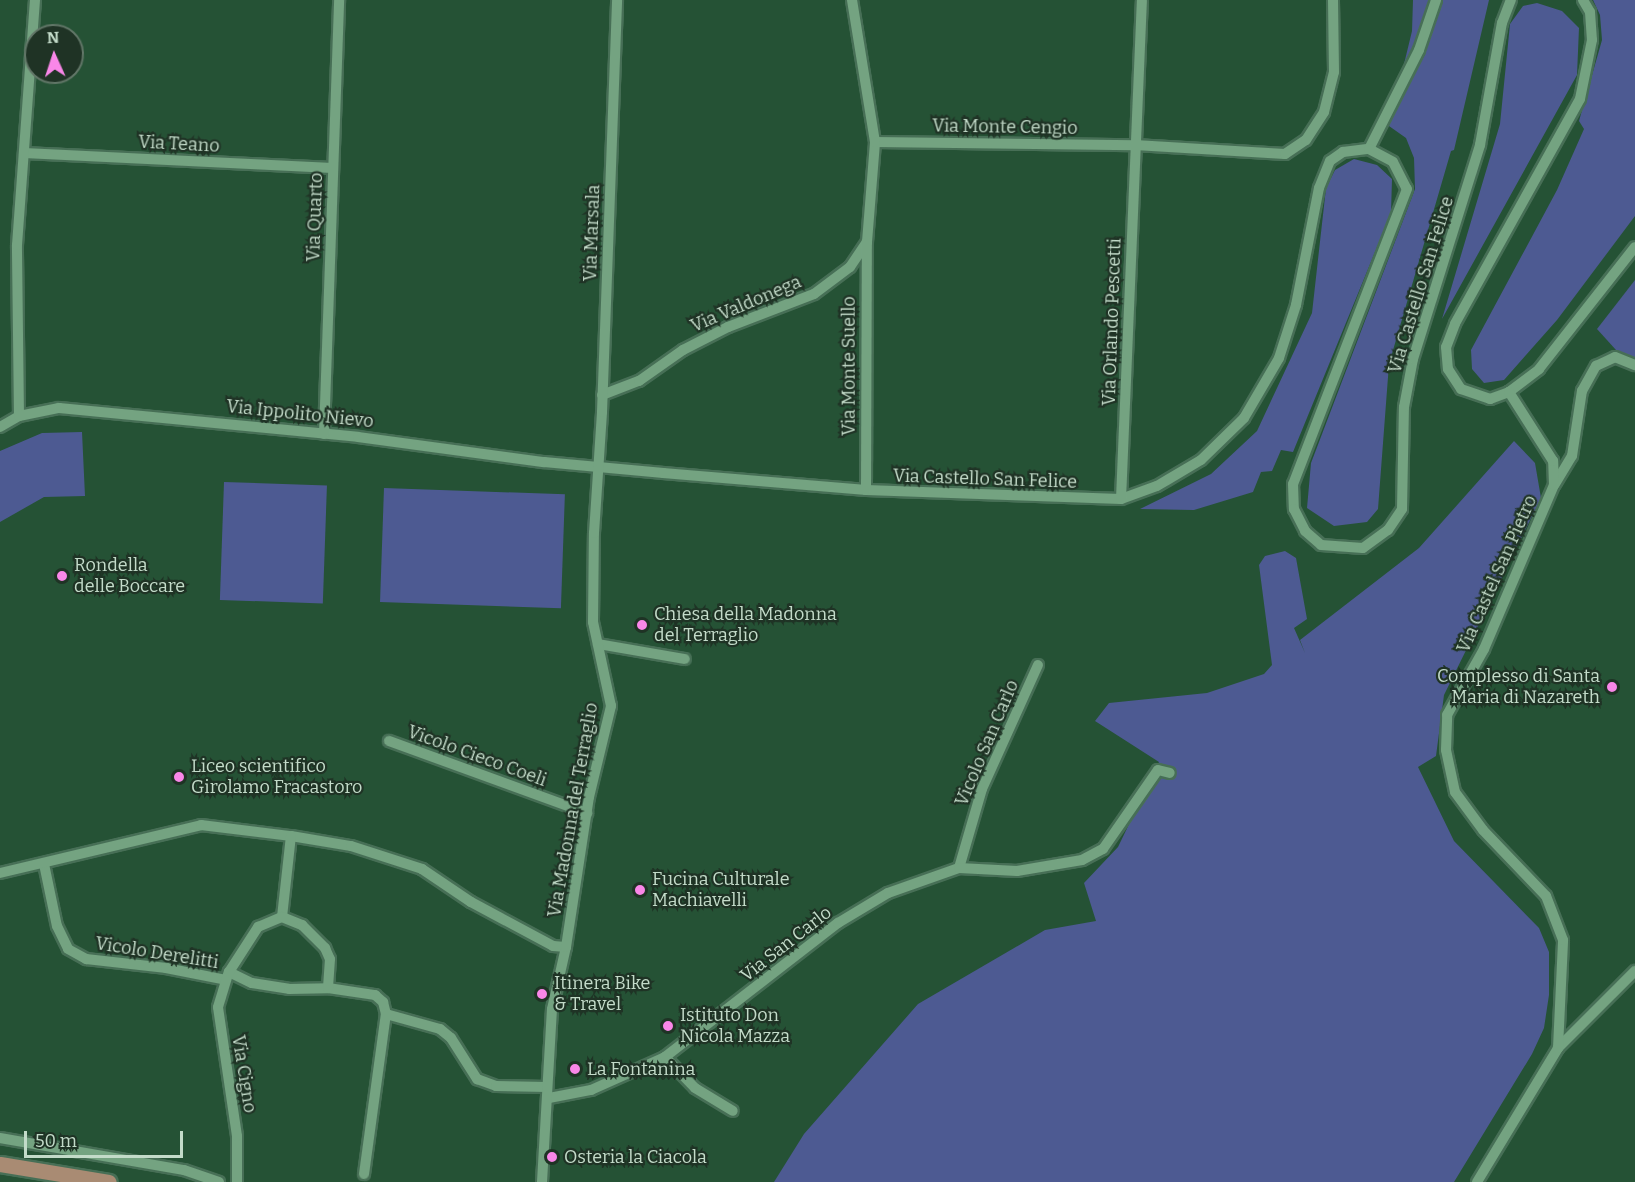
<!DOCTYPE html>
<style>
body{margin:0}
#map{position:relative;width:1635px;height:1182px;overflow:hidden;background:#255235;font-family:Bitter,serif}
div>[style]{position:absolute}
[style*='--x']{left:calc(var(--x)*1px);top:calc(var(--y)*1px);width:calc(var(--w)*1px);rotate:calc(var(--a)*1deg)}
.green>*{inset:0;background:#4d5a92;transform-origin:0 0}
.roads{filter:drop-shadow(2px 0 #476f56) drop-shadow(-2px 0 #476f56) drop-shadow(0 2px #476f56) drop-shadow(0 -2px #476f56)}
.minor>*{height:10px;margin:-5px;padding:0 5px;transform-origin:5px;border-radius:5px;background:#74a381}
.major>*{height:15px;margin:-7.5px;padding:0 7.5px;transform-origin:7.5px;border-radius:7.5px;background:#a98b73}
.dots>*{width:16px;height:16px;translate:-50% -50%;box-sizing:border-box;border:3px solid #1f3325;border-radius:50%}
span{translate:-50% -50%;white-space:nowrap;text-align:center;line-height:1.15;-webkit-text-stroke:4.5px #1f3325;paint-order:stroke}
.street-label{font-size:18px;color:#c3dbc9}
.poi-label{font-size:18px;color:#c3dbc9}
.left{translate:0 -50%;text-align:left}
.right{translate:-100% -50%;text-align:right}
.north{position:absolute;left:24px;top:24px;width:60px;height:60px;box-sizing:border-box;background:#1f3325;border:2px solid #617667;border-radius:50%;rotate:357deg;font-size:16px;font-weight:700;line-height:24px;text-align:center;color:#c3dbc9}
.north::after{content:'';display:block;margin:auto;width:21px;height:27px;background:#f987e8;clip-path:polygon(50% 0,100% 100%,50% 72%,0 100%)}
.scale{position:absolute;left:24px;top:1131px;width:159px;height:27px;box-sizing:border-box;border:3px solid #c3dbc9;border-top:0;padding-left:8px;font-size:18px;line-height:21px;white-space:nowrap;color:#c3dbc9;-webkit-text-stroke:4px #1f3325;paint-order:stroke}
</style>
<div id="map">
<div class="green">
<div style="clip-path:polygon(1413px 0,1489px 0,1454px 150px,1451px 151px,1389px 364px,1378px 509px,1367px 522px,1334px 526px,1307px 508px,1311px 463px,1415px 189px,1414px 158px,1406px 138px,1389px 126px,1412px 31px)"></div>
<div style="clip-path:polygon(1593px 0,1635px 0,1635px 216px,1557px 320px,1504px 380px,1484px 383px,1472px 369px,1471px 350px,1557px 190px,1584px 129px,1579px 121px,1602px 40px,1600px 15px)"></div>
<div style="clip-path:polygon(1537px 3px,1562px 11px,1579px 28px,1577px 75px,1442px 319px,1500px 124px,1510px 24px,1523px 6px)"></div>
<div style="clip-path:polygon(1354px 159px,1377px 165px,1392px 179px,1391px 213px,1293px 452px,1281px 450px,1272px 471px,1261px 472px,1253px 492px,1194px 510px,1140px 509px,1211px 474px,1257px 431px,1312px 313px,1326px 188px,1335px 170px)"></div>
<div style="clip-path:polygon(1635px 280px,1635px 371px,1597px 329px)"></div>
<div style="clip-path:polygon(82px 432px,85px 496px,44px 497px,0 522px,0 451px,42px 433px)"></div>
<div style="clip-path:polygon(1514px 441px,1535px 463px,1541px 498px,1444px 695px,1436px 756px,1418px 767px,1454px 841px,1539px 928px,1549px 952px,1549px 995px,1544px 1028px,1532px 1054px,1454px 1182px,774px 1182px,804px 1134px,918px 1004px,1045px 930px,1096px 921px,1084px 883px,1118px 847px,1159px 762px,1095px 721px,1109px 703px,1207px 693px,1264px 674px,1272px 665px,1259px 565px,1265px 556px,1285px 551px,1296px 558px,1307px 619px,1294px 628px,1305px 653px,1300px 640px,1419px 548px)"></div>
<div style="left:224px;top:482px;width:103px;height:118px;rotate:2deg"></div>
<div style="left:384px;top:488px;width:181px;height:114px;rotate:2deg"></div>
</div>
<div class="roads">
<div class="minor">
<div style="--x:1583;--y:0;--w:14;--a:60"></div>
<div style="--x:1590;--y:12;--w:28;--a:86"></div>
<div style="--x:1592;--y:40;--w:60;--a:101.5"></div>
<div style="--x:1580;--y:99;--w:257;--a:119.1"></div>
<div style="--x:1455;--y:324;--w:25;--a:111"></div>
<div style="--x:1446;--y:347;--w:22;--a:85"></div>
<div style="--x:1448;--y:369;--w:24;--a:57"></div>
<div style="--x:1461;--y:389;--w:31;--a:19"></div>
<div style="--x:1490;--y:399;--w:20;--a:-20"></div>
<div style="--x:1509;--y:392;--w:38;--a:-37"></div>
<div style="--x:1539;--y:369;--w:155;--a:-51.8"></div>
<div style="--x:875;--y:142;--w:260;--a:0.7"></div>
<div style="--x:1135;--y:145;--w:150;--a:3.4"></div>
<div style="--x:1285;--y:154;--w:25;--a:-34"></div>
<div style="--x:1306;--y:140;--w:33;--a:-57"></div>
<div style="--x:1324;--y:112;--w:41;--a:-76"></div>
<div style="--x:1334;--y:72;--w:72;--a:-90.8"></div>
<div style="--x:1369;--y:149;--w:111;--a:-63.2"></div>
<div style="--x:1419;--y:50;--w:53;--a:-71.2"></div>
<div style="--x:24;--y:153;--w:309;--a:2.8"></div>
<div style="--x:602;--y:395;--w:40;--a:-21"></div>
<div style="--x:639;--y:381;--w:54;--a:-35.2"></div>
<div style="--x:683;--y:350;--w:51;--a:-27.1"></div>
<div style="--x:728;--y:327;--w:92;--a:-21"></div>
<div style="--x:814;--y:294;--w:45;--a:-36.9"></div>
<div style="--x:850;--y:267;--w:30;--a:-56"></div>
<div style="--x:867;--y:242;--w:100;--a:-85.4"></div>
<div style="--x:875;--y:142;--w:144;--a:-99.2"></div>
<div style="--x:19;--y:416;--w:171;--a:-90.7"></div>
<div style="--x:17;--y:245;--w:246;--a:-85.8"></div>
<div style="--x:0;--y:427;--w:22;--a:-30"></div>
<div style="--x:19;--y:416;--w:41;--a:-11.3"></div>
<div style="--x:59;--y:408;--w:300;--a:5.5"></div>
<div style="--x:358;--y:437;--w:188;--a:7.7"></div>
<div style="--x:544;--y:462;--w:120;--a:5.3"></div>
<div style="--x:663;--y:473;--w:204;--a:4.8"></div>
<div style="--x:866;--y:490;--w:255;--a:2"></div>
<div style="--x:1121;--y:499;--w:38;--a:-20"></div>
<div style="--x:1157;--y:486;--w:51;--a:-30.6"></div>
<div style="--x:1201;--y:460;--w:60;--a:-44.3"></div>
<div style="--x:1244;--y:418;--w:69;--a:-59.7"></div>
<div style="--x:1279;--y:358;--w:56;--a:-72.2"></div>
<div style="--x:1296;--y:305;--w:119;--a:-78.9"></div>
<div style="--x:1319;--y:188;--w:29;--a:-68"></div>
<div style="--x:1330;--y:161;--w:16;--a:-35"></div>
<div style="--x:1343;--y:152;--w:26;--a:-7"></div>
<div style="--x:1369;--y:149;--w:27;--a:28"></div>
<div style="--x:1393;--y:162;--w:30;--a:63"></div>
<div style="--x:1407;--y:189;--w:316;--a:111.1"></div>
<div style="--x:1293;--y:484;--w:25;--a:88"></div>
<div style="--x:1294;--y:509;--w:25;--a:63"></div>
<div style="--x:1305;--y:531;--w:21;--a:41"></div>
<div style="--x:1321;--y:545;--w:42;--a:4.1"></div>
<div style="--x:1363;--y:548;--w:31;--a:-36"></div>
<div style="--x:1388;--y:530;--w:25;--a:-56"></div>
<div style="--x:1402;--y:509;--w:102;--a:-88.9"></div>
<div style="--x:1404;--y:407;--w:49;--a:-79.4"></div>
<div style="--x:1413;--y:359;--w:224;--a:-72.6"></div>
<div style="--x:1480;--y:145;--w:124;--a:-79.8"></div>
<div style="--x:1502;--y:23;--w:25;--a:-69"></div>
<div style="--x:324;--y:434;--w:434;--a:-88"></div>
<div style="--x:1555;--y:484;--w:33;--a:-59"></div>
<div style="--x:1572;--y:456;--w:66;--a:-81.3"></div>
<div style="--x:1582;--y:391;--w:29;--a:-61"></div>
<div style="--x:1596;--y:366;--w:21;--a:-25"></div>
<div style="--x:1615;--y:357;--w:22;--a:22"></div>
<div style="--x:866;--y:490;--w:248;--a:-89.8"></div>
<div style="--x:1121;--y:499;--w:499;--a:-87.6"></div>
<div style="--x:598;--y:644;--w:88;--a:9.8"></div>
<div style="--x:389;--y:741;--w:211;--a:20"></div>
<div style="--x:44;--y:864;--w:63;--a:78.2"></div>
<div style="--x:57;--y:926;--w:25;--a:64"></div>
<div style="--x:68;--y:949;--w:21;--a:29"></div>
<div style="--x:86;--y:959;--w:81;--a:6.4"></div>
<div style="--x:166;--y:968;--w:61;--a:11.3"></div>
<div style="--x:959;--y:868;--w:82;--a:-73.8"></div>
<div style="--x:982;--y:789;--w:136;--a:-65.7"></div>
<div style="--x:0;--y:873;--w:207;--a:-13.4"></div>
<div style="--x:201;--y:825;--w:91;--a:7"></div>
<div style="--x:291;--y:836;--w:61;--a:9.5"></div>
<div style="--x:351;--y:846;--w:75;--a:17.9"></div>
<div style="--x:422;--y:869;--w:59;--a:34"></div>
<div style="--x:471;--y:902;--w:93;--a:28.2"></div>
<div style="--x:553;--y:946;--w:13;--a:4"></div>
<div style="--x:282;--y:917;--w:81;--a:-83.7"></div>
<div style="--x:229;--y:972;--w:25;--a:26"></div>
<div style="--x:252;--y:983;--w:37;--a:9"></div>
<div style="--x:289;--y:989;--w:39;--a:-1"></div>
<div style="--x:328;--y:988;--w:48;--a:8.5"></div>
<div style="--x:375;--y:995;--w:11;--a:41"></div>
<div style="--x:383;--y:1002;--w:12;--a:76"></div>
<div style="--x:386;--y:1014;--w:56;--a:15.5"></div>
<div style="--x:440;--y:1029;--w:14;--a:39"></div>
<div style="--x:451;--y:1038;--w:49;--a:57.6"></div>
<div style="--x:477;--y:1079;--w:20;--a:20"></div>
<div style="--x:496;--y:1086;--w:51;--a:1.1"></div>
<div style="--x:1558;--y:1048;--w:109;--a:-45"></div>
<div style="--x:665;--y:1057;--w:43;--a:45.9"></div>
<div style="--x:695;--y:1088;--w:44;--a:31.2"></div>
<div style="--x:549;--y:1098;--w:43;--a:-10.8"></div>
<div style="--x:591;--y:1090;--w:81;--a:-24"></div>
<div style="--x:665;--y:1057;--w:219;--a:-37.8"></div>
<div style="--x:838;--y:923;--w:58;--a:-31"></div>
<div style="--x:888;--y:893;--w:75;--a:-19.4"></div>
<div style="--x:959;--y:868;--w:58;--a:3"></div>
<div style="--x:1017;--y:871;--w:66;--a:-9.6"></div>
<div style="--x:1082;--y:860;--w:24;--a:-28"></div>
<div style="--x:1103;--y:849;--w:96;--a:-55.2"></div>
<div style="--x:1158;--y:770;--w:12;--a:14"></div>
<div style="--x:0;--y:1138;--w:187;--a:9.9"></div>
<div style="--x:184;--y:1170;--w:37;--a:19"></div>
<div style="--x:364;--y:1174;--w:162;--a:-82.2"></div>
<div style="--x:237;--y:1182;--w:46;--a:-90"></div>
<div style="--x:237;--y:1136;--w:130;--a:-98.4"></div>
<div style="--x:218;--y:1007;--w:37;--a:-73"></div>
<div style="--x:229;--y:972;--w:54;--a:-57.2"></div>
<div style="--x:258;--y:927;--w:26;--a:-23"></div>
<div style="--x:282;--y:917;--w:22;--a:22"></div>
<div style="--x:302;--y:925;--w:33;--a:45"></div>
<div style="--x:325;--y:948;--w:12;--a:66"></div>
<div style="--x:330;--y:959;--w:29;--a:94"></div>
<div style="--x:542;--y:1182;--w:173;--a:-86.7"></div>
<div style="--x:552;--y:1009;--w:64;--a:-77.3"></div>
<div style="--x:566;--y:947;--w:152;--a:-81.3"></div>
<div style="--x:589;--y:797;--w:94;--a:-76.4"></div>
<div style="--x:611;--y:706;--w:86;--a:-102.1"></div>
<div style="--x:593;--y:622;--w:89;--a:-89.4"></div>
<div style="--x:594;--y:533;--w:121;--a:-86.2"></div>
<div style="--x:602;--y:412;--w:412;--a:-87.9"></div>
<div style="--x:1477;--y:1182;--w:157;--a:-58.8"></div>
<div style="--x:1558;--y:1048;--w:108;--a:-87.3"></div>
<div style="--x:1563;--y:940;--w:47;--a:-111.1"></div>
<div style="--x:1546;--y:896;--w:91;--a:-133.7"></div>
<div style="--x:1483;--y:830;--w:47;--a:-126.4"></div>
<div style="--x:1455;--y:792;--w:43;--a:-102.1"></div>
<div style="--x:1446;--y:750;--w:35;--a:-88"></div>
<div style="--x:1447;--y:715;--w:76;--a:-60.7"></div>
<div style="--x:1484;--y:649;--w:178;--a:-66.9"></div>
<div style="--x:1554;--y:485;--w:24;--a:-92"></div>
<div style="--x:1553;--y:461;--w:82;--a:-122.5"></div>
</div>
<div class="major">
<div style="--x:0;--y:1164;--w:110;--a:9.4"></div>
</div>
</div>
<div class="dots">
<div style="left:62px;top:576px;background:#f987e8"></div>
<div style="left:642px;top:625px;background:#f987e8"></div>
<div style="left:1612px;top:687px;background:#f987e8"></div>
<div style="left:179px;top:777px;background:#f987e8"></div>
<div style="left:640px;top:890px;background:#f987e8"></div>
<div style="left:542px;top:994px;background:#f987e8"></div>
<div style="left:668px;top:1026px;background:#f987e8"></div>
<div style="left:575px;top:1069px;background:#f987e8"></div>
<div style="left:552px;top:1157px;background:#f987e8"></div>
</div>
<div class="street-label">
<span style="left:1005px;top:127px;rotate:1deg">Via Monte Cengio</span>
<span style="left:179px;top:144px;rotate:3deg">Via Teano</span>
<span style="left:315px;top:217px;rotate:-88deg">Via Quarto</span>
<span style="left:592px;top:233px;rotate:-88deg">Via Marsala</span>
<span style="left:1421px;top:285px;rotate:-73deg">Via Castello San Felice</span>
<span style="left:746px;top:304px;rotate:-23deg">Via Valdonega</span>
<span style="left:1112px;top:322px;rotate:-88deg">Via Orlando Pescetti</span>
<span style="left:849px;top:366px;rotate:-90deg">Via Monte Suello</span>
<span style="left:300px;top:414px;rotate:6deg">Via Ippolito Nievo</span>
<span style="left:985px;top:479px;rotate:2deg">Via Castello San Felice</span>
<span style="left:1497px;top:574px;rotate:-66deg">Via Castel San Pietro</span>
<span style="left:987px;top:743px;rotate:-67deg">Vicolo San Carlo</span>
<span style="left:477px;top:756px;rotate:20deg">Vicolo Cieco Coeli</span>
<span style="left:573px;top:810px;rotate:-80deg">Via Madonna del Terraglio</span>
<span style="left:786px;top:944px;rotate:-38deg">Via San Carlo</span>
<span style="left:157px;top:953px;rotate:9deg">Vicolo Derelitti</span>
<span style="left:244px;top:1074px;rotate:81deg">Via Cigno</span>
</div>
<div class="poi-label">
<span class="left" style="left:74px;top:576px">Rondella<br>delle Boccare</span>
<span class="left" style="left:654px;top:625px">Chiesa della Madonna<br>del Terraglio</span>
<span class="right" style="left:1600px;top:687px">Complesso di Santa<br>Maria di Nazareth</span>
<span class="left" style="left:191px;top:777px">Liceo scientifico<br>Girolamo Fracastoro</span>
<span class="left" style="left:652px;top:890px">Fucina Culturale<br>Machiavelli</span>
<span class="left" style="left:554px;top:994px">Itinera Bike<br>&amp; Travel</span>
<span class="left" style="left:680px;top:1026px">Istituto Don<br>Nicola Mazza</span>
<span class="left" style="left:587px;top:1069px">La Fontanina</span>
<span class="left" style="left:564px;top:1157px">Osteria la Ciacola</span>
</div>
<div class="north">N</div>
<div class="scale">50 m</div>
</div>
